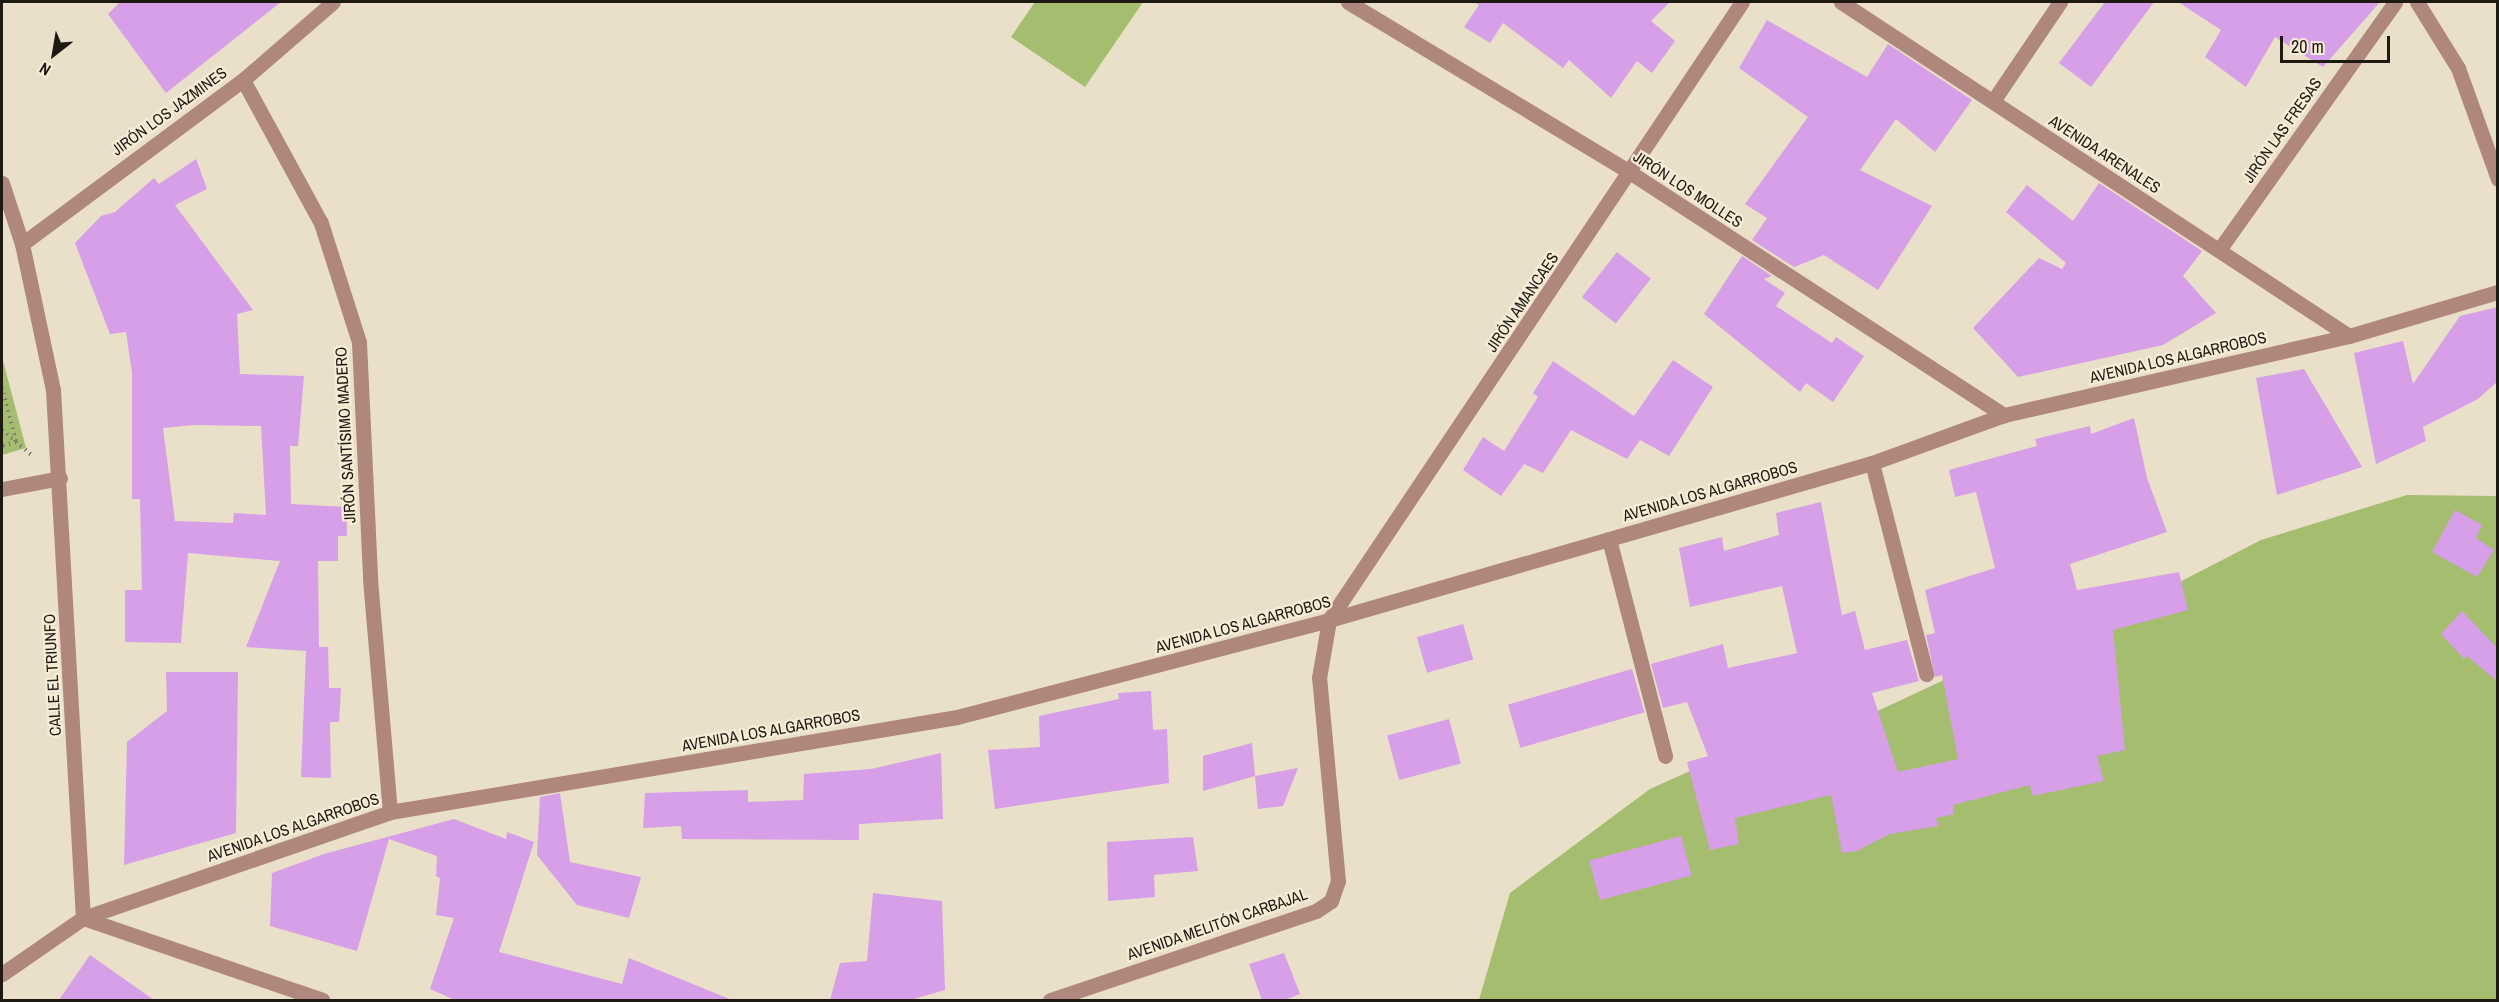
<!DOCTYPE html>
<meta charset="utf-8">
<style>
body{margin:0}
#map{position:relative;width:2499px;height:1002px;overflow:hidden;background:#eadfc9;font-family:"Archivo Narrow",sans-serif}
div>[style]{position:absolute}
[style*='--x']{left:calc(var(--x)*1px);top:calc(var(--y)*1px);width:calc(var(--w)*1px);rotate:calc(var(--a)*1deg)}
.green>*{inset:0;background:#a4bd6f}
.building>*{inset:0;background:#d69fe7;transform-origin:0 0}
.path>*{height:4px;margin-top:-2px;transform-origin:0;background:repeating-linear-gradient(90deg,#837c6d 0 1.5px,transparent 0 6px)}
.minor>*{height:15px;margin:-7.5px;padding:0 7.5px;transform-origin:7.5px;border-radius:7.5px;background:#af877c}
span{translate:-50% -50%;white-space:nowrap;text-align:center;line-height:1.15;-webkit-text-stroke:4.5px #f8ecd6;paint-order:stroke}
.street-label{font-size:16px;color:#1e1a12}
.frame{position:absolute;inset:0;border:3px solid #1e1a12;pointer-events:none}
.north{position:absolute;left:24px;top:24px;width:60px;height:60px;-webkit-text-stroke:4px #f8ecd6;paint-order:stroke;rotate:211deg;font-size:16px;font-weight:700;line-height:24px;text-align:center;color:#1e1a12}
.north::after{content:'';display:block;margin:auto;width:21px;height:27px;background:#1e1a12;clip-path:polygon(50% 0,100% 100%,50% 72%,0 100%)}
.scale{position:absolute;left:2280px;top:36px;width:110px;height:27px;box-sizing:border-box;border:3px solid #1e1a12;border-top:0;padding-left:8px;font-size:18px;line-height:21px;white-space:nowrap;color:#1e1a12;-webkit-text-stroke:4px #f8ecd6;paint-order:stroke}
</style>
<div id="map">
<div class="green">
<div style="clip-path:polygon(1035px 2px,1143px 2px,1085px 87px,1011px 37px)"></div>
<div style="clip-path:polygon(2px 357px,26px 448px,2px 455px)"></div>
<div style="clip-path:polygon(2407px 495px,2497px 496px,2497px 1000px,1479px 1000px,1510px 893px,1650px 789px,1772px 734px,1854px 722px,1944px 680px,2108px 619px,2261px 540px)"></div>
</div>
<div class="building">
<div style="clip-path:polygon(120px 2px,281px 2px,166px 93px,108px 14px)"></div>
<div style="clip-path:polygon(1474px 2px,1670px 2px,1651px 21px,1675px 41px,1652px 73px,1637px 61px,1611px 98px,1569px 60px,1563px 68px,1503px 23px,1490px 43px,1464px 27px,1479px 5px)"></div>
<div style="clip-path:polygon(2105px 2px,2154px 2px,2091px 87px,2059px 63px)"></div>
<div style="clip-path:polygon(2178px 2px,2380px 2px,2323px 67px,2275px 37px,2246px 87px,2205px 57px,2221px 30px)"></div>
<div style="clip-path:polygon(1767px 20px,1867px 77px,1888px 44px,1972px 100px,1935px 152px,1896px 119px,1860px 170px,1932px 206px,1878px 290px,1824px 255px,1794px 267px,1752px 240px,1767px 218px,1745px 204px,1808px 117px,1739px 68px)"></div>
<div style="clip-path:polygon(evenodd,196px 159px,207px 189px,175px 205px,253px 310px,237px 314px,240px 374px,304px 376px,298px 446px,290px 446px,291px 504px,346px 507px,347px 536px,338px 536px,338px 561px,318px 561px,319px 647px,328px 647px,329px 688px,341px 688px,339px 722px,330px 722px,331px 778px,301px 777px,306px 651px,246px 647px,280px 561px,188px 553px,181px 643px,125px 642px,125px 590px,142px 590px,140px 499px,132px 499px,132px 373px,126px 332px,110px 334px,75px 243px,101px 216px,115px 212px,154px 178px,159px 184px,196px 159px,193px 425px,261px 426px,266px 515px,234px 513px,233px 523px,175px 521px,163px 428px,193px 425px)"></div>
<div style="clip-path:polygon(2099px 183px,2202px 251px,2183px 276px,2216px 313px,2163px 345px,2018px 377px,1973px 328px,2039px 258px,2062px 269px,2066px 263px,2006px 212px,2027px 185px,2073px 221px)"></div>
<div style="left:1617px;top:252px;width:43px;height:57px;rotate:38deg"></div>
<div style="clip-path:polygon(1742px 256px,1772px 276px,1764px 279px,1785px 293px,1776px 306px,1832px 343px,1836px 337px,1864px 356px,1833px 402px,1806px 383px,1800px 392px,1704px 314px)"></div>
<div style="clip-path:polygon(2498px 307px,2498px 381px,2478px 399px,2423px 427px,2426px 441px,2376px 464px,2354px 353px,2403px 341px,2413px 384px,2460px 316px)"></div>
<div style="clip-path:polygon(1673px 360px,1713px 387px,1669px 456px,1640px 440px,1627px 459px,1571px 430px,1543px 473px,1524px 464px,1501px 496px,1463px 470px,1483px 437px,1504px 451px,1538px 397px,1533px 393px,1553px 361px,1634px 416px)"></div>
<div style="clip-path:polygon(2304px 369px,2362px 467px,2277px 495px,2256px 378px)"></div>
<div style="clip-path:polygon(2134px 418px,2147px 478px,2167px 532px,2070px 564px,2077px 590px,2179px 572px,2188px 610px,2113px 630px,2125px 750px,2097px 756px,2104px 781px,2032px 796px,2030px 785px,1953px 805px,1954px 814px,1936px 818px,1938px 826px,1890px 834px,1857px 851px,1842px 853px,1831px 795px,1735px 818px,1739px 844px,1710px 850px,1687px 762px,1708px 756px,1687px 702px,1663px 708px,1651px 664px,1723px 644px,1728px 668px,1797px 653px,1782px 586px,1690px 607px,1679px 548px,1722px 537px,1724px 551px,1779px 535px,1776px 513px,1821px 502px,1842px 615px,1855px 611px,1865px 650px,1907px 640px,1919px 681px,1872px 693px,1898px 772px,1958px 759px,1942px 675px,1935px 677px,1926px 635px,1935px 633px,1925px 590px,1995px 568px,1976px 492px,1955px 497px,1949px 470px,2037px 446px,2035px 439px,2090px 426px,2091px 434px)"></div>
<div style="clip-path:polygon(2455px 510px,2482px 525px,2476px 538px,2494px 550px,2477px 577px,2432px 552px)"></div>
<div style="clip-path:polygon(2462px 611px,2498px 649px,2498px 682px,2467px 656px,2464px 659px,2441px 634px)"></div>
<div style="left:1463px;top:624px;width:37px;height:48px;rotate:74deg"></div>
<div style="left:1632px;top:669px;width:45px;height:129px;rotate:74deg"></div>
<div style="clip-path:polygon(166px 672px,238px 672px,236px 833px,124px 865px,127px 742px,167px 711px)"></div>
<div style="clip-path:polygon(1151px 691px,1153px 730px,1167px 729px,1169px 783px,995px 809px,988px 750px,1040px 747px,1039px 716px,1119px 699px,1118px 693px)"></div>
<div style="left:1449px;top:719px;width:46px;height:64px;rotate:75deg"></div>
<div style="clip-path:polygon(1252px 743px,1255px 776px,1203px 791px,1203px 756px)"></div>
<div style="clip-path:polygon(941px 753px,943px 819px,859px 824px,859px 840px,682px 839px,681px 826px,643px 828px,645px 793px,748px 790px,748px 802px,803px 800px,804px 774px,871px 769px)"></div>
<div style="clip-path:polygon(1298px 768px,1283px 806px,1258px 809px,1255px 776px)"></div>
<div style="clip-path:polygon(560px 793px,570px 862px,641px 877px,629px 918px,577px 905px,537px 855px,540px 797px)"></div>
<div style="clip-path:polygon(454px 819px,506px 839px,507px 832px,534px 842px,499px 952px,622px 984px,629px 958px,732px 1000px,455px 1000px,430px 989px,454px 918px,436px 915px,440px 878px,436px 876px,437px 856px,389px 839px,357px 951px,270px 926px,272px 873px,324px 854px)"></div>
<div style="left:1681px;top:836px;width:41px;height:95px;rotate:75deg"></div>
<div style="clip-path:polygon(1193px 837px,1198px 871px,1154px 875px,1155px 897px,1108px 901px,1107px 842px)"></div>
<div style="clip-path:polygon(873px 893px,942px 901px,945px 990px,910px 1000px,830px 1000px,840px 963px,867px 961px)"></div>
<div style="clip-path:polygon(1284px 953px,1300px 994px,1284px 1000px,1262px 1000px,1249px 964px)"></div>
<div style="clip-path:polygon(90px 955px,154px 1000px,59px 1000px)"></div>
</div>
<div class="path">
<div style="--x:2;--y:387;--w:57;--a:75.7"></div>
<div style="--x:16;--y:442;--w:15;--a:164"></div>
<div style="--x:2;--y:430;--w:38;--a:40"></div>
</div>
<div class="minor">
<div style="--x:1348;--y:2;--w:331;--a:31.1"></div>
<div style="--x:1631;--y:173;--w:445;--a:33"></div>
<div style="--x:1841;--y:2;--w:608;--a:33.32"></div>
<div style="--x:2417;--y:2;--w:78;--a:58.2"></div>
<div style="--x:2458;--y:68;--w:118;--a:70.2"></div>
<div style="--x:243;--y:80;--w:163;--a:61.4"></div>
<div style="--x:321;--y:223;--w:125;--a:72.3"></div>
<div style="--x:359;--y:342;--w:237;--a:87.3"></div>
<div style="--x:370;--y:579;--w:234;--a:85.1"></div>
<div style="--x:1993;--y:101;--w:120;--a:-55.9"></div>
<div style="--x:2;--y:183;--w:64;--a:71.8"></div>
<div style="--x:22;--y:244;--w:149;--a:78"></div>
<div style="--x:53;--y:390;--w:529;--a:86.75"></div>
<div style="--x:83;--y:918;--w:253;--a:18.9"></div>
<div style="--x:22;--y:244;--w:275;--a:-36.6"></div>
<div style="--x:243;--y:80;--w:119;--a:-40.9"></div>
<div style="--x:2219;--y:250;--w:304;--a:-54.6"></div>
<div style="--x:1872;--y:463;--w:218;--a:75.6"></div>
<div style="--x:2;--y:489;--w:59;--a:-10.7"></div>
<div style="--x:1609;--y:539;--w:224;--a:75.5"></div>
<div style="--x:2;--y:974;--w:98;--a:-34.7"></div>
<div style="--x:83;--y:918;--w:325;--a:-19"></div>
<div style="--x:390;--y:812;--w:575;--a:-9.51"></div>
<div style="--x:957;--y:717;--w:384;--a:-14.6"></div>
<div style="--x:1329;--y:620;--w:565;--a:-16.13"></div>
<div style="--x:1872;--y:463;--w:140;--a:-20"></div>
<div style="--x:2004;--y:415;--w:354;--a:-12.9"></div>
<div style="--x:2349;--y:336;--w:155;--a:-16.5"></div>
<div style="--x:1050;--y:1000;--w:280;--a:-18.5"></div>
<div style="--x:1316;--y:911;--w:18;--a:-34"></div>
<div style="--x:1331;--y:901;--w:21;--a:-71"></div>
<div style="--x:1338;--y:881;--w:204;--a:-95.3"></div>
<div style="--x:1319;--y:678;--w:59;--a:-80.2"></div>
<div style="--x:1329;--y:620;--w:743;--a:-56.25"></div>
</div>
<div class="street-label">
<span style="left:169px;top:111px;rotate:-36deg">JIRÓN LOS JAZMINES</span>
<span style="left:2282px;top:130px;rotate:-55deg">JIRÓN LAS FRESAS</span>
<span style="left:2105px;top:154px;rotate:33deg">AVENIDA ARENALES</span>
<span style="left:1688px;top:189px;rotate:33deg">JIRÓN LOS MOLLES</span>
<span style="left:1522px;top:302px;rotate:-56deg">JIRÓN AMANCAES</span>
<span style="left:2178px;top:357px;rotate:-13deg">AVENIDA LOS ALGARROBOS</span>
<span style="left:345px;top:435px;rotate:-93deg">JIRÓN SANTÍSIMO MADERO</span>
<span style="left:1710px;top:491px;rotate:-16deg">AVENIDA LOS ALGARROBOS</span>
<span style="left:1243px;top:624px;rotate:-15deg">AVENIDA LOS ALGARROBOS</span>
<span style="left:52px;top:675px;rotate:-93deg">CALLE EL TRIUNFO</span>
<span style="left:771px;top:730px;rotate:-10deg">AVENIDA LOS ALGARROBOS</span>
<span style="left:293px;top:827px;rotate:-19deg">AVENIDA LOS ALGARROBOS</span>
<span style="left:1217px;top:924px;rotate:-19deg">AVENIDA MELITÓN CARBAJAL</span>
</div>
<div class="frame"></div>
<div class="north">N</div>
<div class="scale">20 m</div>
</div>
